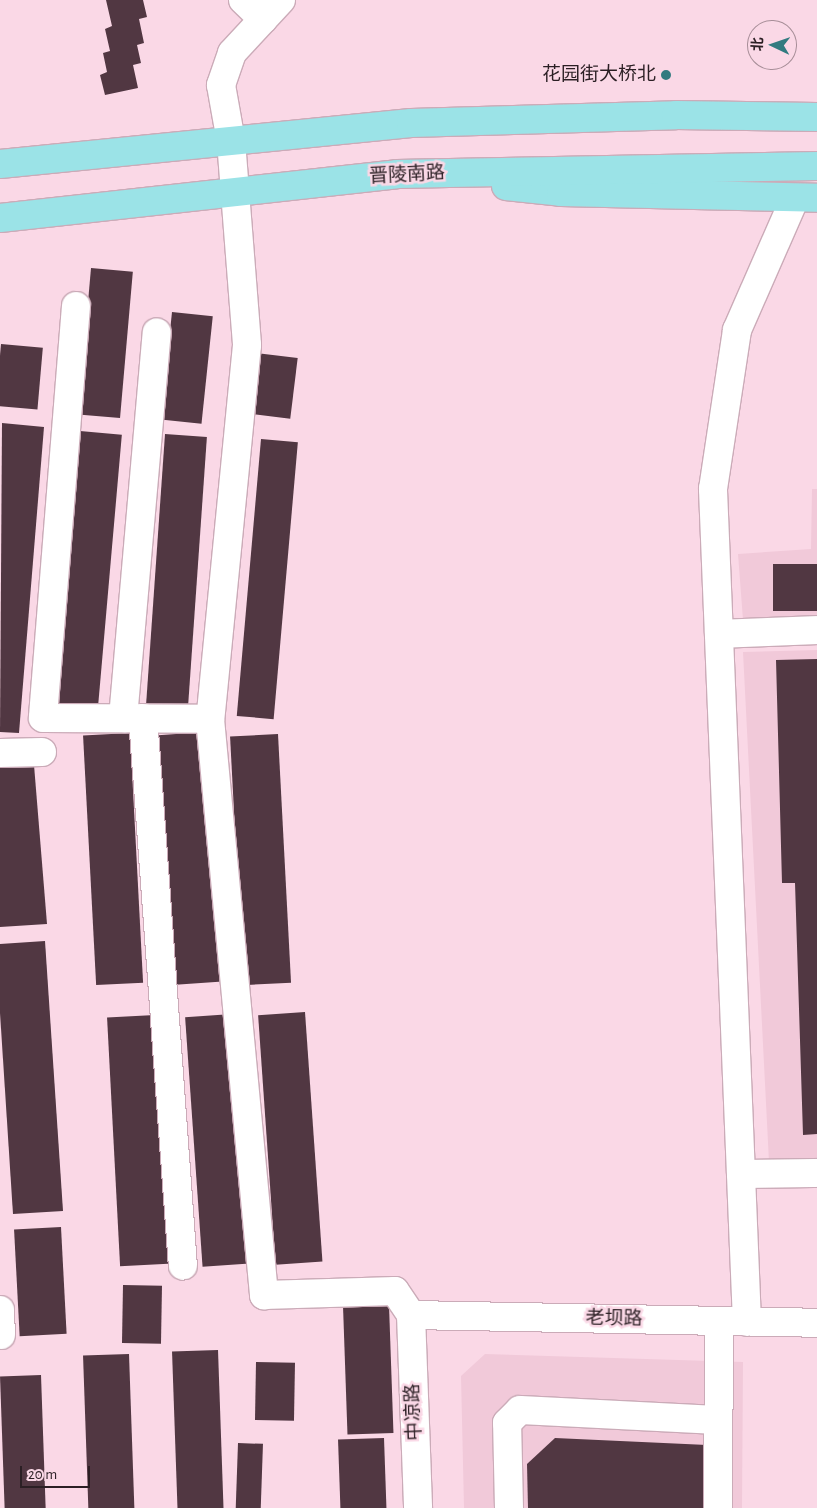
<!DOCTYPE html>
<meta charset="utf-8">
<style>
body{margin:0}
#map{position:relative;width:817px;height:1508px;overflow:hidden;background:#fad8e6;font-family:"Alegreya Sans","Noto Sans SC",sans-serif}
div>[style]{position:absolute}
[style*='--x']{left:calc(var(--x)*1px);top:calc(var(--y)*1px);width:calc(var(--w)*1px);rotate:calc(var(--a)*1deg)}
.built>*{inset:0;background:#f1c9d9}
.building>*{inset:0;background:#513742;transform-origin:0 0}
.roads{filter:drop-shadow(1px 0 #cbabb8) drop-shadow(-1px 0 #cbabb8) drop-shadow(0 1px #cbabb8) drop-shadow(0 -1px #cbabb8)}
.minor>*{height:28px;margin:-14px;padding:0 14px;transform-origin:14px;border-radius:14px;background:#fff}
.major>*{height:28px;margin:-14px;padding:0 14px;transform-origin:14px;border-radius:14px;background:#9be3e7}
.dots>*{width:14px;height:14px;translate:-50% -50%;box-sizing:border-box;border:2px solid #fad8e6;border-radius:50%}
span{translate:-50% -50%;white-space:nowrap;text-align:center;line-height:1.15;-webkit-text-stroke:5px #fad8e6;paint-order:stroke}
.poi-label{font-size:19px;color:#2b1f24}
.right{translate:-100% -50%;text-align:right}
.street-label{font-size:19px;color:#2b1f24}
.north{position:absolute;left:747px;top:20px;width:50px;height:50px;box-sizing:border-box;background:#fad8e6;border:1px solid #a78e98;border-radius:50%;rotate:273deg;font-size:14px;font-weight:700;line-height:20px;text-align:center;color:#2b1f24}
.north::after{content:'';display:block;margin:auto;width:18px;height:22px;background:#327b80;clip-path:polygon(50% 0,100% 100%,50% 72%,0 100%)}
.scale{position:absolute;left:20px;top:1466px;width:70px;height:22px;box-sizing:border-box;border:2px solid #2b1f24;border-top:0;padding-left:6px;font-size:15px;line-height:18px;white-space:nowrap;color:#2b1f24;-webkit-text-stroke:4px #fad8e6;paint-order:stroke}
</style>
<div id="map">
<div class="built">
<div style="clip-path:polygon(812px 489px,817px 489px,817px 617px,743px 620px,738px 554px,811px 549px)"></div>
<div style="clip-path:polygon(817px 650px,817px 1161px,769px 1162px,743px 652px)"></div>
<div style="clip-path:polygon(485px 1354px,743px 1362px,742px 1508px,464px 1508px,461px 1376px)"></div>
</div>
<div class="building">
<div style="clip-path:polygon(106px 0,143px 0,147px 17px,139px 19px,144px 43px,137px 45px,141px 63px,133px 65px,138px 88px,105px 95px,100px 75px,107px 72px,103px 53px,110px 51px,105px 29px,112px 26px)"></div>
<div style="left:91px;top:268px;width:42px;height:147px;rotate:5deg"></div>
<div style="left:172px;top:312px;width:41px;height:108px;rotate:6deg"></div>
<div style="left:1px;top:344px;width:42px;height:62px;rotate:5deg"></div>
<div style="left:256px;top:353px;width:42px;height:61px;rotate:7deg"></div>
<div style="clip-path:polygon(2px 423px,44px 427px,19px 733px,0 732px)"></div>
<div style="left:80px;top:431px;width:42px;height:275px;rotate:5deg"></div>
<div style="left:165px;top:434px;width:42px;height:274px;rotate:4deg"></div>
<div style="left:261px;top:439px;width:37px;height:278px;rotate:5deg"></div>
<div style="left:817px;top:564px;width:47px;height:44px;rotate:90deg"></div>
<div style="clip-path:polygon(817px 659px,817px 1134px,803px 1135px,795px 883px,782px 883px,776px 660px)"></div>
<div style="left:205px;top:732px;width:250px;height:47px;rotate:86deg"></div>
<div style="left:130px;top:733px;width:250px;height:47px;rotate:87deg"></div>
<div style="left:278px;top:734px;width:249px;height:48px;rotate:87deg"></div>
<div style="clip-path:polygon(34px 765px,47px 924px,0 927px,0 768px)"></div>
<div style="clip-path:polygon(45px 941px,63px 1211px,13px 1214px,0 1013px,0 944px)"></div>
<div style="left:305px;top:1012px;width:250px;height:47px;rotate:86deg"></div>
<div style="left:232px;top:1014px;width:250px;height:47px;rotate:86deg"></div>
<div style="left:155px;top:1015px;width:249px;height:48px;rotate:87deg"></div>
<div style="left:61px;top:1227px;width:107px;height:47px;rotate:87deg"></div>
<div style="left:123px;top:1285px;width:39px;height:58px;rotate:1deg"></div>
<div style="left:389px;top:1305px;width:128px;height:46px;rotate:88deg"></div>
<div style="left:218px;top:1350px;width:158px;height:46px;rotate:88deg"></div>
<div style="left:129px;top:1354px;width:154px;height:46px;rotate:88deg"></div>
<div style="left:256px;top:1362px;width:39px;height:58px;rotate:1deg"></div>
<div style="left:41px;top:1375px;width:133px;height:41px;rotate:88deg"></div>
<div style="left:384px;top:1438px;width:70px;height:46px;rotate:88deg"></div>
<div style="clip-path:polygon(555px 1438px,707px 1445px,705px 1508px,528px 1508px,527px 1464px)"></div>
<div style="left:238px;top:1443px;width:25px;height:65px;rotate:2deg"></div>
</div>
<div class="roads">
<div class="minor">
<div style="--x:243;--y:0;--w:28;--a:44"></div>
<div style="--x:281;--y:0;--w:72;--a:132.8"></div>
<div style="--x:232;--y:53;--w:34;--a:109"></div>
<div style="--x:221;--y:85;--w:57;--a:79.9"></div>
<div style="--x:231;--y:141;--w:205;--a:85.5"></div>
<div style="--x:247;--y:345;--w:376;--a:95.6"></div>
<div style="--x:210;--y:719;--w:579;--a:84.64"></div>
<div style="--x:264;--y:1295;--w:131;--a:-1.7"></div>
<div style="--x:395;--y:1291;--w:29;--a:56"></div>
<div style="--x:76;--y:306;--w:413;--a:94.6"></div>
<div style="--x:43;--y:718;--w:167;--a:0.3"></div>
<div style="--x:719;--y:634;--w:98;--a:-2.3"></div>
<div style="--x:123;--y:718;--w:387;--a:-85"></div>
<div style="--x:143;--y:718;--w:549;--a:85.83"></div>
<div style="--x:0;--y:753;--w:42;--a:-1.4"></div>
<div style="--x:741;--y:1174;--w:76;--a:-0.8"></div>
<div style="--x:0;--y:1310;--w:25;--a:88"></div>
<div style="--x:411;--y:1315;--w:406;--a:1.1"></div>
<div style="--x:411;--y:1315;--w:193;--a:87.9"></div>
<div style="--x:747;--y:1322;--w:834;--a:-92.34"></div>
<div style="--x:713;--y:489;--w:161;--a:-81.4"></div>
<div style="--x:737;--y:330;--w:142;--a:-66.3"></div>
<div style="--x:509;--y:1508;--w:85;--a:-91.3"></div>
<div style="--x:507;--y:1423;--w:18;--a:-45"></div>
<div style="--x:520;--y:1410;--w:198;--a:2.9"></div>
<div style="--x:718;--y:1508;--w:187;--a:-89.7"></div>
</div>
<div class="major">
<div style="--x:0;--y:164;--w:413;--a:-5.7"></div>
<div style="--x:411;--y:123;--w:265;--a:-1.7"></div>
<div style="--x:676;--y:115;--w:141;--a:0.8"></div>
<div style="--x:506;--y:186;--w:55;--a:6.2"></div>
<div style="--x:561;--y:192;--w:256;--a:1.3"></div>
<div style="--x:0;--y:218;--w:399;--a:-6.3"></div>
<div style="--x:397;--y:174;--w:420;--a:-1.1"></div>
</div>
</div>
<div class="dots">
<div style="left:666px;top:75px;background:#327b80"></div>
</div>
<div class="poi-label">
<span class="right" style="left:656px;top:75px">花园街大桥北</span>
</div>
<div class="street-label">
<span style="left:407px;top:175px;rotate:-3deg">晋陵南路</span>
<span style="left:614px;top:1319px;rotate:1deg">老坝路</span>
<span style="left:414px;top:1412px;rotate:-92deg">中凉路</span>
</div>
<div class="north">北</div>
<div class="scale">20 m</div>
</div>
